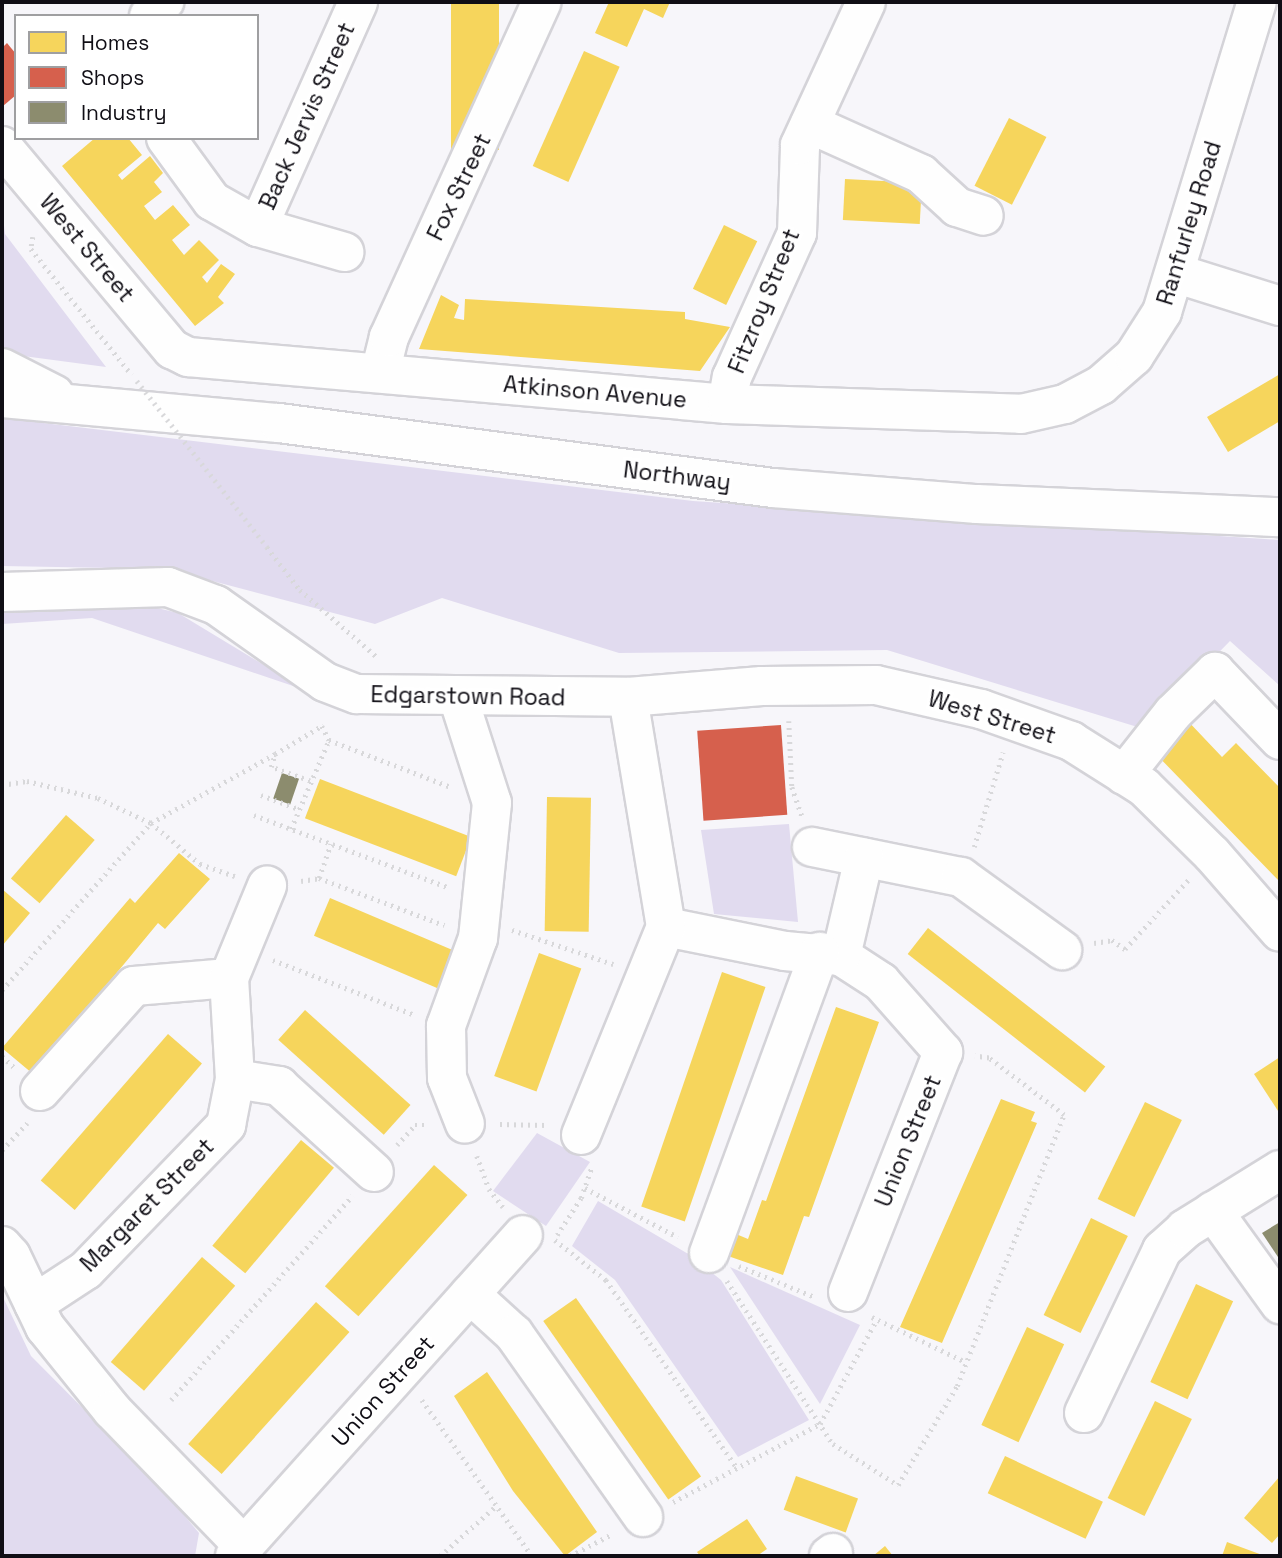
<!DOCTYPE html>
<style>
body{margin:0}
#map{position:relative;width:1282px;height:1558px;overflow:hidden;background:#f7f6fa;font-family:"Space Grotesk",sans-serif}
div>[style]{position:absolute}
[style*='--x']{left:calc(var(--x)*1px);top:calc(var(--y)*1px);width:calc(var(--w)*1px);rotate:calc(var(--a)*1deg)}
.green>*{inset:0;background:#e1dbef}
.homes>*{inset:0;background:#f6d55c;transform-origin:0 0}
.shops>*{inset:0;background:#d6604d;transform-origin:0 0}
.industry>*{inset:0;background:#8c8c6e;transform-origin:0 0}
.path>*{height:4.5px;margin-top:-2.25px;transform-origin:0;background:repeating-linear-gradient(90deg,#d8d8da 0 2px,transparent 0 7px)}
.roads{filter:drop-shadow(2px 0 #d4d3d8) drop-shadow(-2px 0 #d4d3d8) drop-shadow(0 2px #d4d3d8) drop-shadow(0 -2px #d4d3d8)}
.minor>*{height:38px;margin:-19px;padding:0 19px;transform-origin:19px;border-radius:19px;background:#fefefe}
.major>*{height:38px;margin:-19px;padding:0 19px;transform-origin:19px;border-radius:19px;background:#fefefe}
.highway>*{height:38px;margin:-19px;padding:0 19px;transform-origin:19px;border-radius:19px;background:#fefefe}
.path-bridge>*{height:4.5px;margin-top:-2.25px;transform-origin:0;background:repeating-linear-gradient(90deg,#d8d8da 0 2px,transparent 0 7px)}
span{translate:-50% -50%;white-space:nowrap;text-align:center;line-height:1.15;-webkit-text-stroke:7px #fff;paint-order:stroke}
.street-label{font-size:23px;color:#100e15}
.frame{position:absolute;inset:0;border:4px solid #100e15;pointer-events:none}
.legend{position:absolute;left:14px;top:14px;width:245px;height:126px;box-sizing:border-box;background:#fff;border:2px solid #9f9fa1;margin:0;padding:9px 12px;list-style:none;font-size:21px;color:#100e15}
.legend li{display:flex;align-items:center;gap:14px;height:35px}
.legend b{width:35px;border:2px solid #9f9fa1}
</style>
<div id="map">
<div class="green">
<div style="clip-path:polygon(2px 209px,5px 234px,106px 367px,8px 354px,2px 349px)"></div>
<div style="clip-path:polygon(2px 418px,693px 501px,1280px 540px,1280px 686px,1230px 641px,1144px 729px,887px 650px,619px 653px,442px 598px,375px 624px,167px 569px,2px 566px)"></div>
<div style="clip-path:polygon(124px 600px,178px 613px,305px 690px,92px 618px,2px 624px,2px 613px,28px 604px)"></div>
<div style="clip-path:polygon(789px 824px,798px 922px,714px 914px,701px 830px)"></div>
<div style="clip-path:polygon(537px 1133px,590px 1162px,546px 1226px,493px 1191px)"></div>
<div style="clip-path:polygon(598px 1201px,690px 1255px,721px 1280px,809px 1420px,738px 1457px,615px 1280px,572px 1246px)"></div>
<div style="clip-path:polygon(730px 1267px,860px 1325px,820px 1404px)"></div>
<div style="clip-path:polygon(2px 1295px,31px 1356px,158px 1484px,199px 1533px,195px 1556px,2px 1556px)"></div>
</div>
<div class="homes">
<div style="left:451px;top:2px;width:48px;height:148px"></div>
<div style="clip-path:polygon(609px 2px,670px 2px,663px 18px,644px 9px,627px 47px,595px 33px)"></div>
<div style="left:584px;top:51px;width:39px;height:126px;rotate:24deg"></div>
<div style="left:1009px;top:118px;width:42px;height:76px;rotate:27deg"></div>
<div style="clip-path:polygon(95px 138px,128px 138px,142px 155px,118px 175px,122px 180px,150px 156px,163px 173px,154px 182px,162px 192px,144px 206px,155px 220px,173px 205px,190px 225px,172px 240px,184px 255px,199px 240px,219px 260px,202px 277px,207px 283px,221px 264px,235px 274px,218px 297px,224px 303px,195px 326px,62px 166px)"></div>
<div style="left:845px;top:179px;width:77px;height:41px;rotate:3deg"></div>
<div style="left:724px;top:225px;width:37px;height:71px;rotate:26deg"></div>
<div style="clip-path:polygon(441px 295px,459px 305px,454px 318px,464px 320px,465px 299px,685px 312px,685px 319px,730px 327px,700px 371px,419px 349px)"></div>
<div style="clip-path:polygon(1280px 374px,1280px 421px,1228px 452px,1207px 417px)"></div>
<div style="clip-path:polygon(1185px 718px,1222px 757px,1236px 743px,1280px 788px,1280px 882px,1152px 750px)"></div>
<div style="left:320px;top:779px;width:162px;height:42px;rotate:21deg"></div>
<div style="left:547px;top:797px;width:44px;height:134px;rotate:1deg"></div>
<div style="left:66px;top:815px;width:38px;height:84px;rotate:41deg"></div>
<div style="clip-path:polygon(179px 853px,210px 879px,165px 929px,158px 923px,33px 1074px,2px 1048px,130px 898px,135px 903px)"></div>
<div style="clip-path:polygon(2px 889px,30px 913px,2px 946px)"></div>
<div style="left:330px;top:898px;width:142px;height:41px;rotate:23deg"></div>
<div style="left:928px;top:928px;width:225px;height:33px;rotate:38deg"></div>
<div style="left:539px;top:953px;width:45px;height:131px;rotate:20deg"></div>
<div style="left:722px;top:972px;width:46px;height:248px;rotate:19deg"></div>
<div style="clip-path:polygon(836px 1007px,879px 1022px,809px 1217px,804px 1216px,783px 1275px,728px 1256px,736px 1234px,748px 1239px,762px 1200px,766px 1201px)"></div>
<div style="left:305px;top:1010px;width:142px;height:40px;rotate:42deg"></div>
<div style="left:168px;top:1034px;width:45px;height:194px;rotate:41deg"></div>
<div style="clip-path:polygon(1280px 1057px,1280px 1114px,1254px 1074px)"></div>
<div style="clip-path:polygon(1001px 1099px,1035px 1112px,1031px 1121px,1037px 1123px,942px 1343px,900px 1327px)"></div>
<div style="left:1145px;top:1102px;width:41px;height:108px;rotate:26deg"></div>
<div style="left:301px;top:1140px;width:43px;height:138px;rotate:40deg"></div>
<div style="left:434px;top:1165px;width:45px;height:163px;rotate:42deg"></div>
<div style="left:1091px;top:1218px;width:41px;height:108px;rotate:26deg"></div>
<div style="left:202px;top:1257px;width:44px;height:139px;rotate:41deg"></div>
<div style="left:1196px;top:1284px;width:41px;height:108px;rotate:25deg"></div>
<div style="left:576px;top:1298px;width:218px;height:40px;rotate:55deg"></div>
<div style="left:316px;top:1302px;width:45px;height:191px;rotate:42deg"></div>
<div style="left:1027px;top:1327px;width:41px;height:108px;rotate:25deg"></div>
<div style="clip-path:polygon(487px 1372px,597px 1532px,565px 1556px,513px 1491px,454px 1396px)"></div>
<div style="left:1155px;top:1401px;width:41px;height:108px;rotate:26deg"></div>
<div style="left:1005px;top:1456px;width:108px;height:41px;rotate:25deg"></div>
<div style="left:796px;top:1476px;width:66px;height:36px;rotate:20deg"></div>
<div style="clip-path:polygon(1280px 1476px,1280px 1534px,1272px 1543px,1244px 1518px)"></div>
<div style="clip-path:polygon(747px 1519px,767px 1549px,757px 1556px,700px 1556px,697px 1552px)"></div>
<div style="clip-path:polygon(1227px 1542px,1265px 1556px,1222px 1556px)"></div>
<div style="clip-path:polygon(885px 1546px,893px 1556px,873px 1556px)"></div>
</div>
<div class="shops">
<div style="clip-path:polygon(7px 43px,16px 54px,16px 95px,3px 106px,2px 48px)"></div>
<div style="left:781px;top:725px;width:90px;height:84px;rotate:86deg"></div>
</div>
<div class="industry">
<div style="left:282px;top:773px;width:18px;height:27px;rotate:19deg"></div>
<div style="clip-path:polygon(1280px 1222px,1280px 1260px,1262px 1233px)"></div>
</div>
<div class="path">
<div style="--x:33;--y:237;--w:12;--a:99"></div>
<div style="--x:31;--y:249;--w:161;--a:51.3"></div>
<div style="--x:267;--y:547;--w:54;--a:52.5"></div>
<div style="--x:300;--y:590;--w:102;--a:41"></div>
<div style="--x:789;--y:721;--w:66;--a:87.4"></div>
<div style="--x:792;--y:787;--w:31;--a:71"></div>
<div style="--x:322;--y:726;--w:16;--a:63"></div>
<div style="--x:329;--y:740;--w:131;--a:21.1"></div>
<div style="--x:310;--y:781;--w:41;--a:-160.3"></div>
<div style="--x:271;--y:767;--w:14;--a:-73"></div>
<div style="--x:275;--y:754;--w:56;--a:-31.1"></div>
<div style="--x:2;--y:785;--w:25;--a:-9"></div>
<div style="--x:27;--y:781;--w:73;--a:13.5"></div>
<div style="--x:98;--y:798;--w:59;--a:25.3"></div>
<div style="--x:151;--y:823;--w:142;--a:-29.1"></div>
<div style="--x:261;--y:795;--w:40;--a:20.2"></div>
<div style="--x:254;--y:815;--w:209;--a:20.4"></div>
<div style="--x:291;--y:829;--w:97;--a:-66.9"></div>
<div style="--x:974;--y:847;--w:99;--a:-73"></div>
<div style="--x:319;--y:878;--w:36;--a:-71"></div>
<div style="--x:301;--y:881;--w:18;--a:-9"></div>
<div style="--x:319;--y:878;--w:134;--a:20.6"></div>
<div style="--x:512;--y:930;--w:107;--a:18.6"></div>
<div style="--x:1094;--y:943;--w:18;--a:-9"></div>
<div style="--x:1112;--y:940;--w:16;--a:35"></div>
<div style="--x:1125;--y:949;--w:96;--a:-47.5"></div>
<div style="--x:273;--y:960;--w:152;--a:21.2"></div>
<div style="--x:2;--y:990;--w:224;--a:-48.3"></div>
<div style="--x:151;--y:823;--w:64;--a:39.9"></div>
<div style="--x:200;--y:864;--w:37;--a:19"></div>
<div style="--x:2;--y:1056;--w:16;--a:43"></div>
<div style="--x:500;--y:1124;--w:47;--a:1.2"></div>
<div style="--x:397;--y:1145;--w:27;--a:-48"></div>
<div style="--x:415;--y:1125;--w:13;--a:0"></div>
<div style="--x:2;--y:1150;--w:37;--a:-47"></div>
<div style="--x:477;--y:1156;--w:35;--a:70"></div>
<div style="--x:489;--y:1189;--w:23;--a:52"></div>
<div style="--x:585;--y:1188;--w:105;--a:27.8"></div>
<div style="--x:557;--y:1235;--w:44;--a:-57"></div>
<div style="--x:581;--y:1198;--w:31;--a:-71"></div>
<div style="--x:555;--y:1240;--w:65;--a:38.1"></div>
<div style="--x:606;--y:1280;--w:229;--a:55.1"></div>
<div style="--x:739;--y:1266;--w:82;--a:22.2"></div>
<div style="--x:727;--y:1281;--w:194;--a:57"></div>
<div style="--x:833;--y:1444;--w:77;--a:32.2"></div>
<div style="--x:898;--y:1485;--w:115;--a:-59.2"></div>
<div style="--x:957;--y:1386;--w:291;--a:-68.5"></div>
<div style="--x:1064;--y:1115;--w:94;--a:-142.8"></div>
<div style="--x:989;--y:1058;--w:14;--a:-172"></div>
<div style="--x:872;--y:1317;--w:104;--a:25.6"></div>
<div style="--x:171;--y:1400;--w:273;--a:-48.4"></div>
<div style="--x:422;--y:1400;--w:191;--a:54.8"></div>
<div style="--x:673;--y:1502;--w:166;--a:-28"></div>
<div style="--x:820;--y:1424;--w:117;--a:-61.5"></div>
<div style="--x:440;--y:1556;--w:76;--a:-41.8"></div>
<div style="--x:570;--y:1556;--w:47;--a:-27.6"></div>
</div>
<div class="roads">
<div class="minor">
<div style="--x:149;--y:16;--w:21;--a:-43"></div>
<div style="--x:810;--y:124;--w:122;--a:24.2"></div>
<div style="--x:921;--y:174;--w:49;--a:42.5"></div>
<div style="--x:957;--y:207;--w:28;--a:18"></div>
<div style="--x:166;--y:138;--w:78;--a:53.9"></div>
<div style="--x:212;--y:201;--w:53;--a:29.5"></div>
<div style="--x:258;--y:227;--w:246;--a:-66"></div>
<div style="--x:2;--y:146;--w:265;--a:50.1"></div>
<div style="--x:172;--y:349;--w:18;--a:27"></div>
<div style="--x:188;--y:357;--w:541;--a:4.98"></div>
<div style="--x:727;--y:404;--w:294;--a:1.9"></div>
<div style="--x:1021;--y:414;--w:45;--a:-12.8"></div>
<div style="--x:1065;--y:404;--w:41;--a:-27.8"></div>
<div style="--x:1101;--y:385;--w:44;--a:-41.3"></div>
<div style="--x:1134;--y:356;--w:52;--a:-57.5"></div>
<div style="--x:1162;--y:312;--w:324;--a:-73"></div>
<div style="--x:258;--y:227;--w:90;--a:16.2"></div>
<div style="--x:1178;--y:274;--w:107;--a:17.4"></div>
<div style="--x:380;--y:373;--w:37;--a:-76"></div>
<div style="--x:389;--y:337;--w:368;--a:-65.5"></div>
<div style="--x:727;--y:404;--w:27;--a:-80"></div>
<div style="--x:732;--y:377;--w:158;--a:-65.7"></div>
<div style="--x:797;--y:233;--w:88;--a:-88"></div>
<div style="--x:800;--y:145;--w:157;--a:-65.2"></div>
<div style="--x:458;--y:697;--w:111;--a:72.2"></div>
<div style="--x:492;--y:803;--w:136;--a:95.9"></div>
<div style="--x:478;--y:938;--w:94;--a:110"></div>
<div style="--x:446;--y:1026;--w:52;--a:88.9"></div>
<div style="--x:447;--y:1078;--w:49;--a:68.6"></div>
<div style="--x:1124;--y:775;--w:79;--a:-51.7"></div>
<div style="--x:1173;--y:713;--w:59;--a:-44.3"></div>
<div style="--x:1215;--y:672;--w:94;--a:46.3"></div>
<div style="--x:812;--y:847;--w:152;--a:11.4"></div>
<div style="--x:961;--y:877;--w:125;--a:35.9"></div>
<div style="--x:666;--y:927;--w:121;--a:11.4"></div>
<div style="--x:785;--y:951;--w:56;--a:5.1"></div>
<div style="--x:841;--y:956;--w:48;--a:33"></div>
<div style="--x:881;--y:982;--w:94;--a:48.5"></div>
<div style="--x:943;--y:1052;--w:258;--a:111.6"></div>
<div style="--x:841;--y:956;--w:101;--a:-76.8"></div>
<div style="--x:235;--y:1079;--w:45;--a:9"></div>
<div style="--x:279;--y:1086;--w:128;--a:42.2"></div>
<div style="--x:40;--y:1091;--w:141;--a:-48.2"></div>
<div style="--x:134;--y:986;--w:95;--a:-4.8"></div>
<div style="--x:581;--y:1135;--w:225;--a:-67.8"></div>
<div style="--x:666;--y:927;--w:233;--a:-99.4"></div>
<div style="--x:1213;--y:1211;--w:115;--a:54.2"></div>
<div style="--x:2;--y:1246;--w:13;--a:48"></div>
<div style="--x:11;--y:1256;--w:79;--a:64.4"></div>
<div style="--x:45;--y:1327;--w:107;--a:51.1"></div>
<div style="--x:112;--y:1410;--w:190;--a:45.9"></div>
<div style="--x:709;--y:1253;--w:321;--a:-69.8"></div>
<div style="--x:470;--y:1294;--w:59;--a:42.3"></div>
<div style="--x:514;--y:1334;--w:224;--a:54.8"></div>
<div style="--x:34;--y:1304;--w:62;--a:-33.2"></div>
<div style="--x:86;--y:1270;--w:202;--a:-46"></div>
<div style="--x:226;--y:1125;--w:47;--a:-78.9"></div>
<div style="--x:235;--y:1079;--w:101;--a:-93.4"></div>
<div style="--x:229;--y:978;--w:100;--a:-67.6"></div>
<div style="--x:1084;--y:1413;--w:181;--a:-64.4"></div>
<div style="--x:1162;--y:1250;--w:31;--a:-42"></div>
<div style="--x:1185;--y:1229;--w:112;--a:-31.8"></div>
<div style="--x:235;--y:1556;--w:431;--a:-48.1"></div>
<div style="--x:829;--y:1556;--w:5;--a:-37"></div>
</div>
<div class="major">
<div style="--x:2;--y:592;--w:166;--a:-1.7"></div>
<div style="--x:168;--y:587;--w:51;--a:20.6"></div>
<div style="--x:216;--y:605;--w:133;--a:35.2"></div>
<div style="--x:325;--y:682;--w:34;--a:21"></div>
<div style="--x:357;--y:694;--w:271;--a:0.6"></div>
<div style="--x:628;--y:697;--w:134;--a:-4.7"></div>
<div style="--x:762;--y:686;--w:114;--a:-0.5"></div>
<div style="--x:876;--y:685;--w:108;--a:12.9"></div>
<div style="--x:981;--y:709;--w:96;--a:19.6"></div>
<div style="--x:1071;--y:741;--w:86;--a:32.2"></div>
<div style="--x:1144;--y:787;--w:95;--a:44.6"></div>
<div style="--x:1212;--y:854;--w:103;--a:48.9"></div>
</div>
<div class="highway">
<div style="--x:2;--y:368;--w:59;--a:27"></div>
<div style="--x:2;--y:398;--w:278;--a:5.2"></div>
<div style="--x:279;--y:423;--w:498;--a:7.5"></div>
<div style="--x:773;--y:488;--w:205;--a:4.5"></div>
<div style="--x:977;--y:504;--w:303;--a:2.5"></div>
</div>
</div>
<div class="path-bridge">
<div style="--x:137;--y:381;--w:211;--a:51.9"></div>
</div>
<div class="street-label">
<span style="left:307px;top:116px;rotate:-66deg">Back Jervis Street</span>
<span style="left:459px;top:187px;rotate:-64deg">Fox Street</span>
<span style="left:1189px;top:223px;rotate:-73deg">Ranfurley Road</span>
<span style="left:87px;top:248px;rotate:50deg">West Street</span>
<span style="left:764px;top:301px;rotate:-68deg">Fitzroy Street</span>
<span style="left:595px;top:392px;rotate:5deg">Atkinson Avenue</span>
<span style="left:677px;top:476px;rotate:7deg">Northway</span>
<span style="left:468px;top:696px;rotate:1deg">Edgarstown Road</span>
<span style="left:992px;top:717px;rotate:17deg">West Street</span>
<span style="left:908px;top:1141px;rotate:-68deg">Union Street</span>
<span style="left:147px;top:1205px;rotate:-45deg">Margaret Street</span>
<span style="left:383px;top:1391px;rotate:-48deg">Union Street</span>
</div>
<div class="frame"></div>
<ul class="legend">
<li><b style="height:19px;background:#f6d55c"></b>Homes</li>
<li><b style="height:19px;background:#d6604d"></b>Shops</li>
<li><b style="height:19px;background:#8c8c6e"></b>Industry</li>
</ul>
</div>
